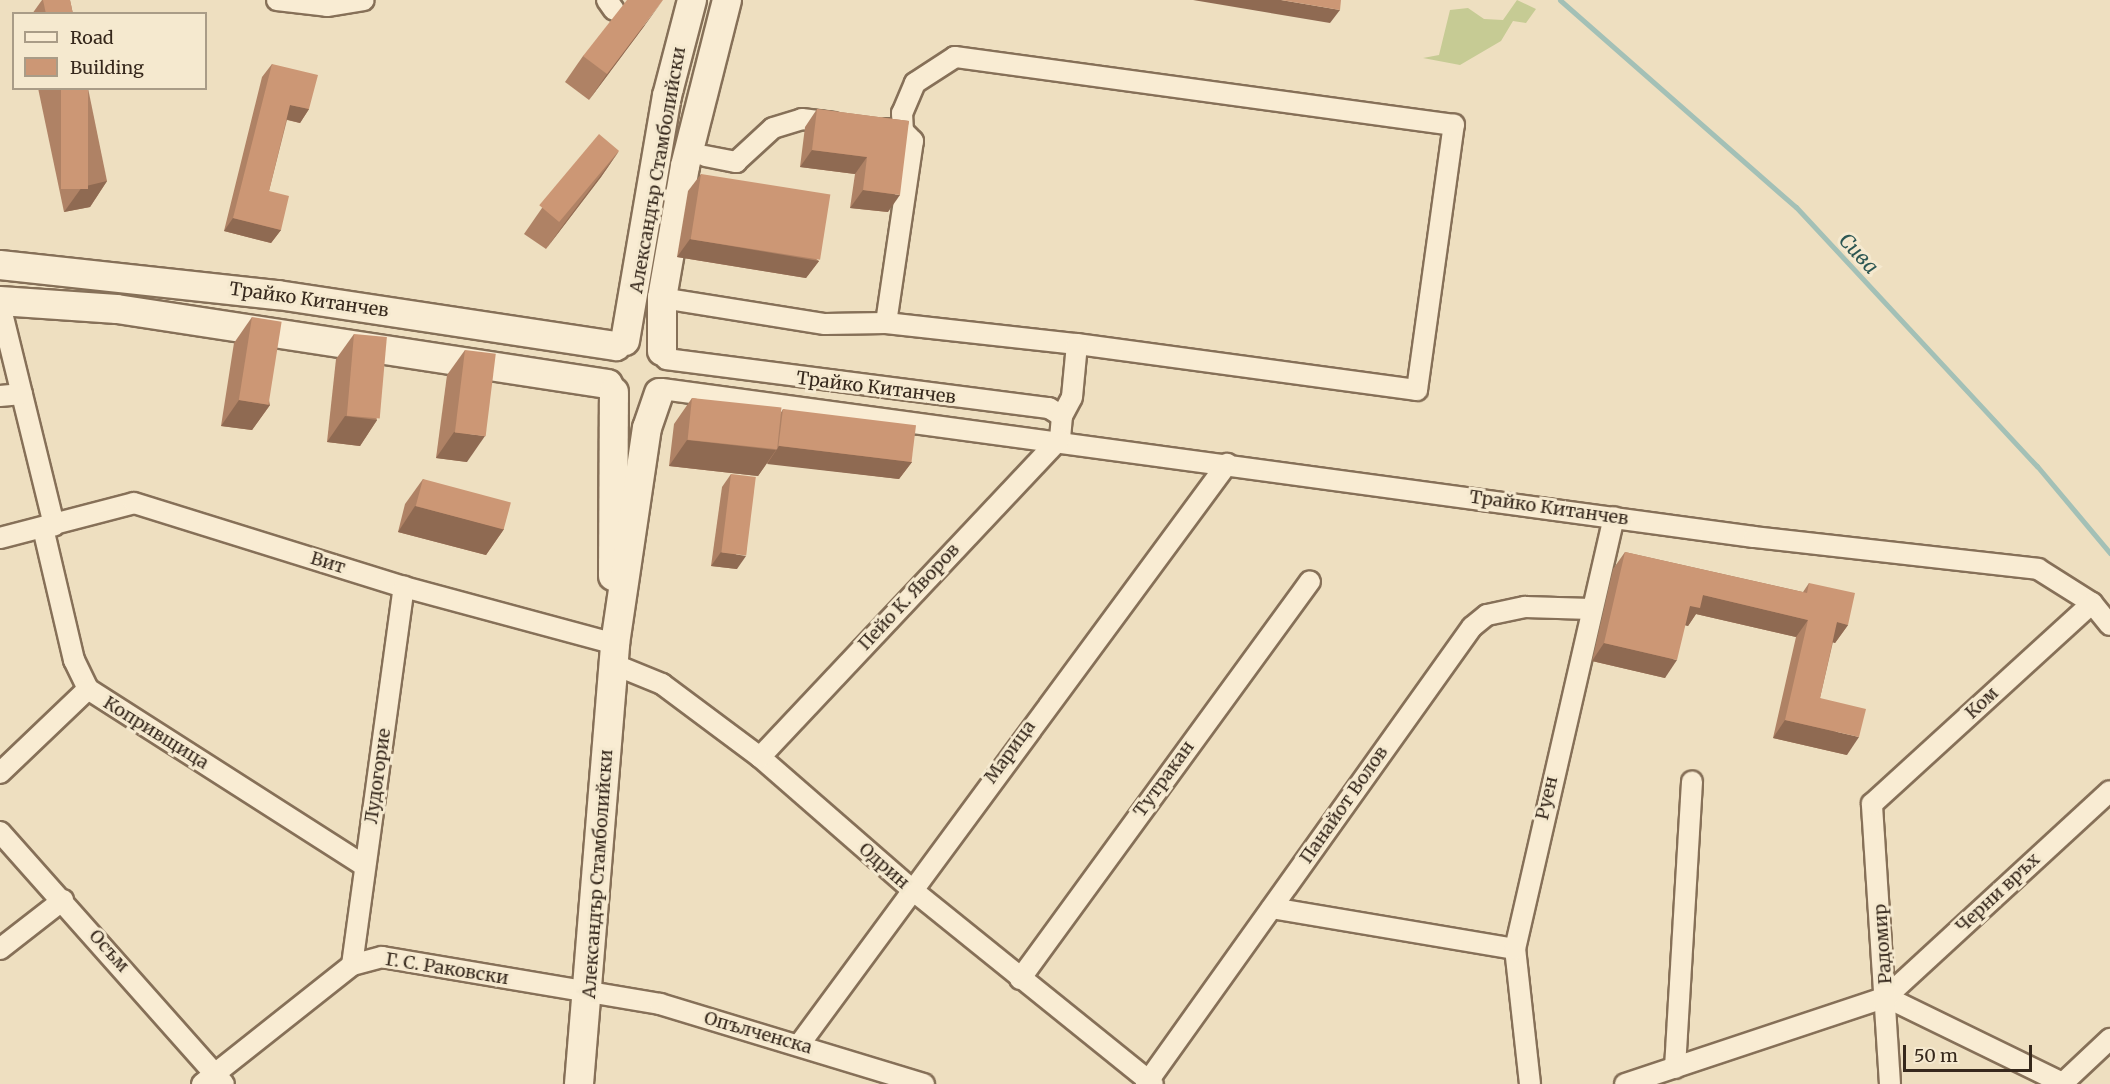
<!DOCTYPE html>
<meta charset="utf-8">
<style>
body{margin:0}
#map{position:relative;width:2110px;height:1084px;overflow:hidden;background:#eedfc0;font-family:Merriweather,serif}
div>[style]{position:absolute}
[style*='--x']{left:calc(var(--x)*1px);top:calc(var(--y)*1px);width:calc(var(--w)*1px);rotate:calc(var(--a)*1deg)}
.green>*{inset:0;background:#c6cb94}
.stream>*{height:5px;margin:-2.5px;padding:0 2.5px;transform-origin:2.5px;border-radius:2.5px;background:#a3c0b6}
.roads{filter:drop-shadow(2px 0 #867058) drop-shadow(-2px 0 #867058) drop-shadow(0 2px #867058) drop-shadow(0 -2px #867058)}
.street>*{height:20px;margin:-10px;padding:0 10px;transform-origin:10px;border-radius:10px;background:#f9ecd3}
.secondary>*{height:28px;margin:-14px;padding:0 14px;transform-origin:14px;border-radius:14px;background:#f9ecd3}
.wall>*{inset:0;background:#af8265}
.shaded-wall>*{inset:0;background:#8f6a52}
.building>*{inset:0;background:#cc9775;transform-origin:0 0}
span{translate:-50% -50%;white-space:nowrap;text-align:center;line-height:1.15;-webkit-text-stroke:6px #f5e9cf;paint-order:stroke}
.street-label{font-size:18px;color:#36281c}
.water-label{font-size:20px;color:#2c5652;font-style:italic}
.legend{position:absolute;left:12px;top:12px;width:195px;height:78px;box-sizing:border-box;background:#f5e9cf;border:2px solid #a99c87;margin:0;padding:8px 10px;list-style:none;font-size:18px;color:#36281c}
.legend li{display:flex;align-items:center;gap:12px;height:30px}
.legend b{width:30px;border:2px solid #a99c87}
.scale{position:absolute;left:1903px;top:1045px;width:129px;height:27px;box-sizing:border-box;border:3px solid #36281c;border-top:0;padding-left:8px;font-size:18px;line-height:21px;white-space:nowrap;color:#36281c;-webkit-text-stroke:4px #f5e9cf;paint-order:stroke}
</style>
<div id="map">
<div class="green">
<div style="clip-path:polygon(1517px 0,1536px 9px,1526px 23px,1513px 21px,1501px 41px,1460px 65px,1423px 58px,1439px 55px,1450px 10px,1468px 8px,1484px 19px,1503px 20px)"></div>
</div>
<div class="stream">
<div style="--x:1560;--y:0;--w:314;--a:41.3"></div>
<div style="--x:1796;--y:207;--w:354;--a:47.1"></div>
<div style="--x:2037;--y:466;--w:114;--a:50"></div>
</div>
<div class="roads">
<div class="street">
<div style="--x:277;--y:0;--w:50;--a:6.8"></div>
<div style="--x:327;--y:6;--w:37;--a:-9"></div>
<div style="--x:607;--y:0;--w:12;--a:55"></div>
<div style="--x:705;--y:156;--w:32;--a:11"></div>
<div style="--x:736;--y:162;--w:50;--a:-42.6"></div>
<div style="--x:773;--y:128;--w:30;--a:-17"></div>
<div style="--x:802;--y:119;--w:32;--a:7"></div>
<div style="--x:662;--y:298;--w:165;--a:9.1"></div>
<div style="--x:825;--y:324;--w:61;--a:-0.9"></div>
<div style="--x:886;--y:323;--w:192;--a:6.3"></div>
<div style="--x:1077;--y:344;--w:343;--a:7.7"></div>
<div style="--x:1417;--y:390;--w:268;--a:-82.1"></div>
<div style="--x:1454;--y:125;--w:504;--a:-172.24"></div>
<div style="--x:955;--y:57;--w:48;--a:147"></div>
<div style="--x:915;--y:83;--w:33;--a:113"></div>
<div style="--x:902;--y:113;--w:18;--a:87"></div>
<div style="--x:903;--y:131;--w:16;--a:-173"></div>
<div style="--x:0;--y:305;--w:227;--a:76.2"></div>
<div style="--x:886;--y:323;--w:184;--a:-81.6"></div>
<div style="--x:913;--y:141;--w:14;--a:-135"></div>
<div style="--x:666;--y:359;--w:386;--a:7.3"></div>
<div style="--x:1049;--y:408;--w:15;--a:32"></div>
<div style="--x:1062;--y:416;--w:23;--a:95"></div>
<div style="--x:662;--y:389;--w:1102;--a:7.72"></div>
<div style="--x:1754;--y:537;--w:286;--a:6.4"></div>
<div style="--x:2038;--y:569;--w:64;--a:32.2"></div>
<div style="--x:2092;--y:603;--w:28;--a:51"></div>
<div style="--x:0;--y:396;--w:22;--a:-5"></div>
<div style="--x:1062;--y:416;--w:21;--a:-62"></div>
<div style="--x:1072;--y:397;--w:53;--a:-84.6"></div>
<div style="--x:43;--y:528;--w:136;--a:76.8"></div>
<div style="--x:74;--y:660;--w:32;--a:64"></div>
<div style="--x:88;--y:689;--w:329;--a:32.6"></div>
<div style="--x:0;--y:538;--w:138;--a:-14.6"></div>
<div style="--x:134;--y:503;--w:283;--a:17.3"></div>
<div style="--x:404;--y:587;--w:219;--a:15.1"></div>
<div style="--x:613;--y:664;--w:53;--a:22.2"></div>
<div style="--x:662;--y:684;--w:122;--a:36.7"></div>
<div style="--x:760;--y:757;--w:199;--a:41.1"></div>
<div style="--x:910;--y:888;--w:312;--a:38.9"></div>
<div style="--x:760;--y:757;--w:437;--a:-46.7"></div>
<div style="--x:0;--y:773;--w:122;--a:-43.7"></div>
<div style="--x:0;--y:832;--w:337;--a:48.4"></div>
<div style="--x:1272;--y:908;--w:246;--a:9.6"></div>
<div style="--x:0;--y:949;--w:80;--a:-37.9"></div>
<div style="--x:352;--y:965;--w:382;--a:-82.2"></div>
<div style="--x:1020;--y:979;--w:492;--a:-53.9"></div>
<div style="--x:1886;--y:997;--w:198;--a:26"></div>
<div style="--x:799;--y:1045;--w:722;--a:-53.62"></div>
<div style="--x:1675;--y:1068;--w:287;--a:-86.6"></div>
<div style="--x:202;--y:1084;--w:191;--a:-38.4"></div>
<div style="--x:352;--y:965;--w:31;--a:-15"></div>
<div style="--x:382;--y:957;--w:282;--a:9.6"></div>
<div style="--x:660;--y:1004;--w:276;--a:16.9"></div>
<div style="--x:1146;--y:1084;--w:561;--a:-54.5"></div>
<div style="--x:1472;--y:627;--w:19;--a:-39"></div>
<div style="--x:1487;--y:615;--w:39;--a:-12"></div>
<div style="--x:1525;--y:607;--w:66;--a:1.7"></div>
<div style="--x:1530;--y:1084;--w:136;--a:-96.3"></div>
<div style="--x:1515;--y:949;--w:443;--a:-77.1"></div>
<div style="--x:1625;--y:1084;--w:275;--a:-18.4"></div>
<div style="--x:1886;--y:997;--w:304;--a:-42.6"></div>
<div style="--x:1890;--y:1084;--w:281;--a:-93.7"></div>
<div style="--x:1872;--y:804;--w:298;--a:-42.4"></div>
<div style="--x:2062;--y:1084;--w:66;--a:-43.2"></div>
</div>
<div class="secondary">
<div style="--x:0;--y:265;--w:280;--a:6.2"></div>
<div style="--x:278;--y:295;--w:342;--a:8.6"></div>
<div style="--x:0;--y:301;--w:117;--a:3.9"></div>
<div style="--x:117;--y:309;--w:497;--a:8.7"></div>
<div style="--x:625;--y:341;--w:249;--a:-80.3"></div>
<div style="--x:667;--y:96;--w:99;--a:-75.4"></div>
<div style="--x:662;--y:351;--w:53;--a:-90"></div>
<div style="--x:662;--y:298;--w:134;--a:-80.1"></div>
<div style="--x:685;--y:166;--w:171;--a:-75.8"></div>
<div style="--x:613;--y:576;--w:184;--a:-89.7"></div>
<div style="--x:579;--y:1084;--w:441;--a:-85.3"></div>
<div style="--x:615;--y:644;--w:218;--a:-81.6"></div>
<div style="--x:647;--y:428;--w:37;--a:-71"></div>
</div>
</div>
<div class="wall">
<div style="clip-path:polygon(42px 0,70px 0,73px 14px,32px 14px)"></div>
<div style="clip-path:polygon(645px 25px,589px 100px,565px 82px,583px 56px)"></div>
<div style="clip-path:polygon(272px 64px,309px 109px,300px 123px,287px 120px,269px 191px,281px 230px,271px 243px,224px 231px,262px 77px)"></div>
<div style="clip-path:polygon(38px 88px,88px 88px,107px 181px,90px 207px,64px 212px)"></div>
<div style="clip-path:polygon(817px 109px,909px 121px,888px 212px,850px 208px,855px 174px,800px 167px,805px 127px)"></div>
<div style="clip-path:polygon(619px 151px,601px 177px,546px 249px,524px 234px,542px 208px)"></div>
<div style="clip-path:polygon(701px 174px,819px 261px,806px 278px,677px 257px,688px 191px)"></div>
<div style="clip-path:polygon(252px 317px,270px 405px,252px 430px,221px 426px,234px 343px)"></div>
<div style="clip-path:polygon(354px 334px,377px 420px,360px 446px,327px 442px,336px 359px)"></div>
<div style="clip-path:polygon(465px 350px,467px 462px,436px 458px,447px 375px)"></div>
<div style="clip-path:polygon(692px 398px,780px 414px,783px 409px,912px 462px,899px 479px,767px 463px,758px 476px,669px 466px,674px 424px)"></div>
<div style="clip-path:polygon(731px 474px,737px 569px,711px 566px,722px 487px)"></div>
<div style="clip-path:polygon(423px 479px,504px 529px,486px 555px,398px 532px,405px 504px)"></div>
<div style="clip-path:polygon(1625px 552px,1803px 592px,1809px 583px,1848px 625px,1835px 643px,1833px 642px,1820px 698px,1847px 755px,1773px 738px,1796px 637px,1696px 614px,1688px 626px,1685px 625px,1665px 678px,1592px 661px,1613px 569px)"></div>
</div>
<div class="shaded-wall">
<div style="clip-path:polygon(663px 0,645px 25px,589px 100px,607px 74px)"></div>
<div style="clip-path:polygon(1193px 0,1281px 0,1340px 10px,1330px 23px)"></div>
<div style="clip-path:polygon(290px 105px,309px 109px,300px 123px,281px 118px)"></div>
<div style="clip-path:polygon(812px 150px,867px 157px,855px 174px,800px 167px)"></div>
<div style="clip-path:polygon(619px 151px,601px 177px,546px 249px,564px 224px)"></div>
<div style="clip-path:polygon(107px 181px,90px 207px,64px 212px,82px 187px)"></div>
<div style="clip-path:polygon(863px 190px,900px 195px,888px 212px,850px 208px)"></div>
<div style="clip-path:polygon(233px 218px,281px 230px,271px 243px,224px 231px)"></div>
<div style="clip-path:polygon(690px 239px,819px 261px,806px 278px,677px 257px)"></div>
<div style="clip-path:polygon(239px 400px,270px 405px,252px 430px,221px 426px)"></div>
<div style="clip-path:polygon(345px 416px,377px 420px,360px 446px,327px 442px)"></div>
<div style="clip-path:polygon(454px 432px,485px 436px,467px 462px,436px 458px)"></div>
<div style="clip-path:polygon(687px 440px,776px 450px,758px 476px,669px 466px)"></div>
<div style="clip-path:polygon(779px 446px,912px 462px,899px 479px,767px 464px)"></div>
<div style="clip-path:polygon(415px 506px,504px 529px,486px 555px,398px 532px)"></div>
<div style="clip-path:polygon(721px 552px,746px 556px,737px 569px,711px 566px)"></div>
<div style="clip-path:polygon(1703px 595px,1808px 620px,1796px 637px,1696px 614px,1688px 626px,1677px 623px,1690px 606px)"></div>
<div style="clip-path:polygon(1837px 622px,1848px 625px,1835px 643px,1825px 640px)"></div>
<div style="clip-path:polygon(1604px 643px,1677px 660px,1665px 678px,1592px 661px)"></div>
<div style="clip-path:polygon(1785px 720px,1859px 737px,1847px 755px,1773px 738px)"></div>
</div>
<div class="building">
<div style="clip-path:polygon(43px 0,70px 0,73px 14px,46px 14px)"></div>
<div style="clip-path:polygon(627px 0,663px 0,607px 74px,583px 56px)"></div>
<div style="clip-path:polygon(1281px 0,1341px 0,1340px 10px)"></div>
<div style="clip-path:polygon(272px 64px,318px 75px,309px 109px,290px 105px,269px 191px,289px 196px,281px 230px,233px 218px)"></div>
<div style="left:61px;top:88px;width:27px;height:101px"></div>
<div style="clip-path:polygon(817px 109px,909px 121px,900px 195px,863px 190px,867px 157px,812px 150px)"></div>
<div style="left:599px;top:134px;width:26px;height:93px;rotate:40deg"></div>
<div style="left:701px;top:174px;width:131px;height:66px;rotate:9deg"></div>
<div style="left:252px;top:317px;width:30px;height:84px;rotate:9deg"></div>
<div style="left:354px;top:334px;width:33px;height:82px;rotate:5deg"></div>
<div style="left:465px;top:350px;width:31px;height:83px;rotate:7deg"></div>
<div style="left:692px;top:398px;width:90px;height:42px;rotate:6deg"></div>
<div style="left:783px;top:409px;width:134px;height:37px;rotate:7deg"></div>
<div style="left:731px;top:474px;width:25px;height:79px;rotate:7deg"></div>
<div style="left:423px;top:479px;width:91px;height:28px;rotate:15deg"></div>
<div style="clip-path:polygon(1625px 552px,1807px 593px,1809px 583px,1855px 593px,1848px 625px,1837px 622px,1820px 698px,1866px 709px,1859px 737px,1785px 720px,1808px 620px,1703px 595px,1700px 608px,1690px 606px,1677px 660px,1604px 643px)"></div>
</div>
<div class="street-label">
<span style="left:658px;top:170px;rotate:-80deg">Александър Стамболийски</span>
<span style="left:309px;top:300px;rotate:8deg">Трайко Китанчев</span>
<span style="left:876px;top:388px;rotate:7deg">Трайко Китанчев</span>
<span style="left:1549px;top:508px;rotate:8deg">Трайко Китанчев</span>
<span style="left:328px;top:563px;rotate:17deg">Вит</span>
<span style="left:909px;top:597px;rotate:-47deg">Пейо К. Яворов</span>
<span style="left:1982px;top:703px;rotate:-43deg">Ком</span>
<span style="left:156px;top:733px;rotate:32deg">Копривщица</span>
<span style="left:1010px;top:752px;rotate:-54deg">Марица</span>
<span style="left:378px;top:776px;rotate:-82deg">Лудогорие</span>
<span style="left:1164px;top:779px;rotate:-54deg">Тутракан</span>
<span style="left:1547px;top:798px;rotate:-77deg">Руен</span>
<span style="left:1344px;top:805px;rotate:-55deg">Панайот Волов</span>
<span style="left:884px;top:866px;rotate:41deg">Одрин</span>
<span style="left:598px;top:874px;rotate:-86deg">Александър Стамболийски</span>
<span style="left:1998px;top:893px;rotate:-43deg">Черни връх</span>
<span style="left:1883px;top:944px;rotate:-94deg">Радомир</span>
<span style="left:109px;top:951px;rotate:48deg">Осъм</span>
<span style="left:447px;top:969px;rotate:9deg">Г. С. Раковски</span>
<span style="left:758px;top:1033px;rotate:16deg">Опълченска</span>
</div>
<div class="water-label">
<span style="left:1859px;top:253px;rotate:47deg">Сива</span>
</div>
<ul class="legend">
<li><b style="height:8px;background:#f9ecd3"></b>Road</li>
<li><b style="height:16px;background:#cc9775"></b>Building</li>
</ul>
<div class="scale">50 m</div>
</div>
